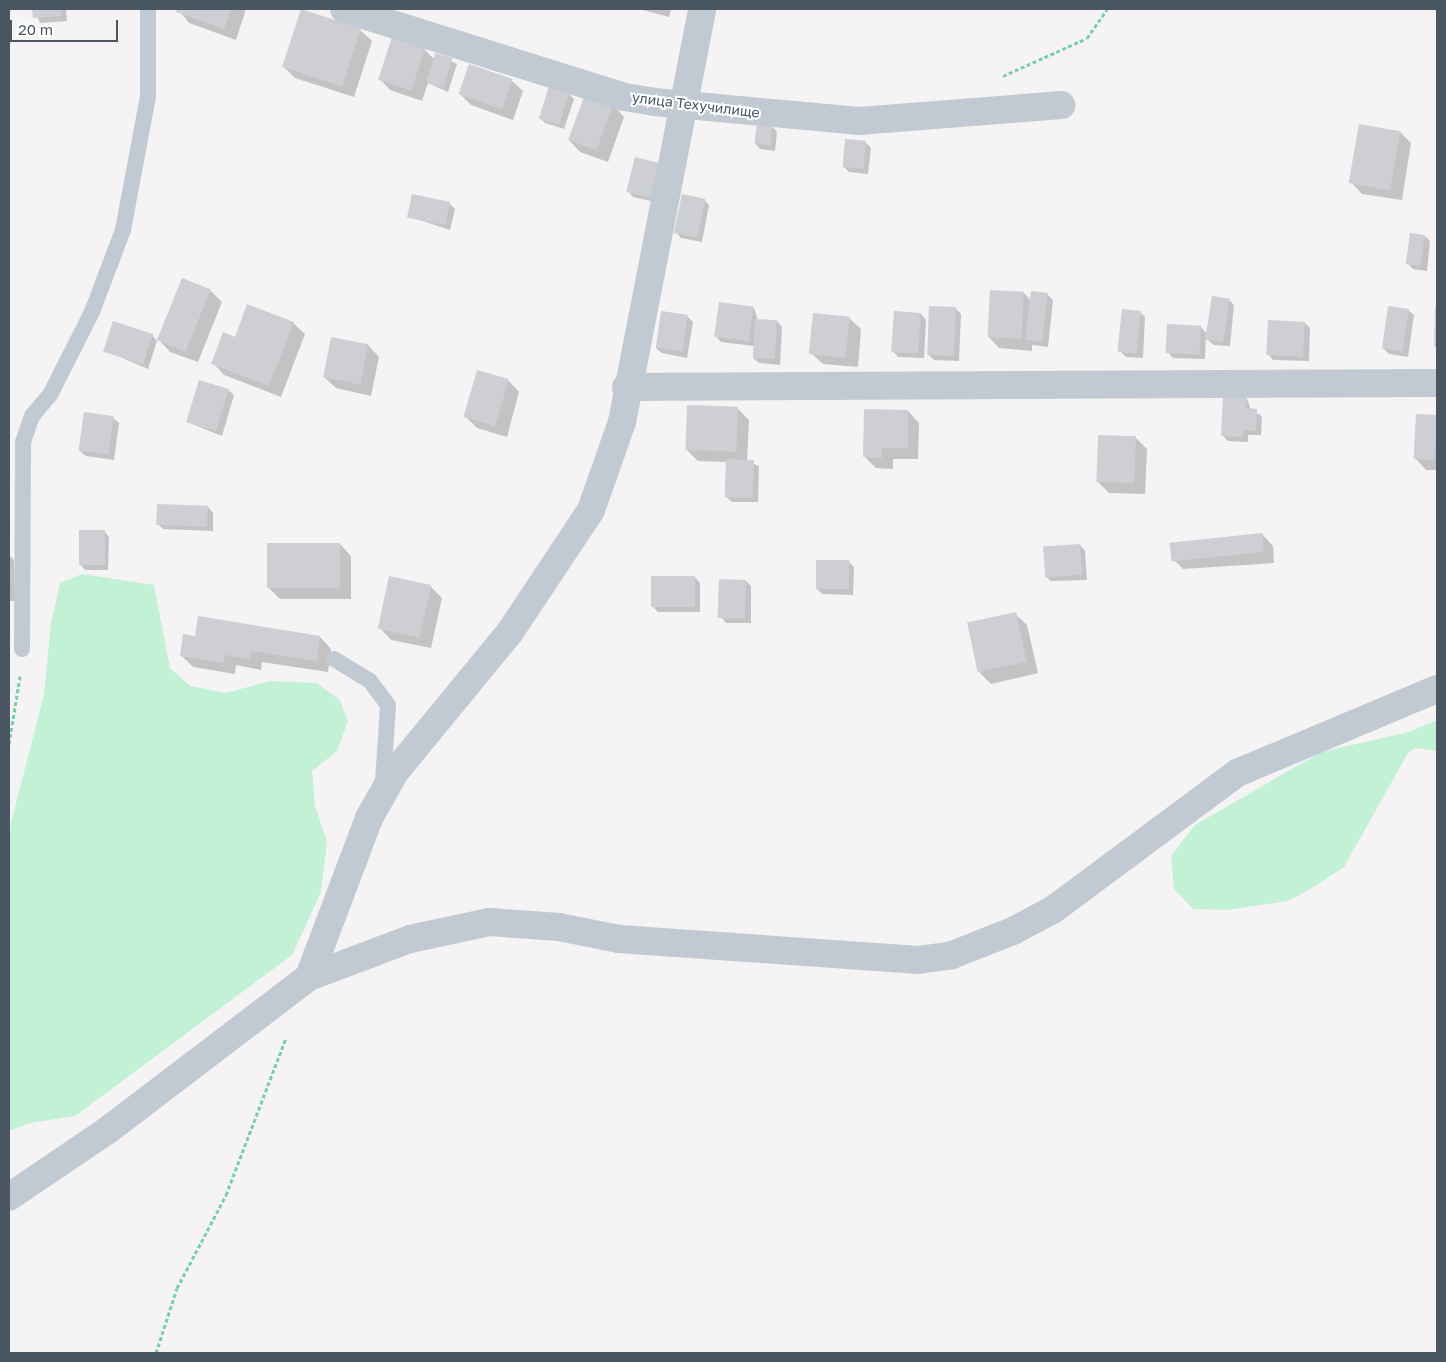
<!DOCTYPE html>
<meta charset="utf-8">
<style>
body{margin:0}
#map{position:relative;width:1446px;height:1362px;overflow:hidden;background:#f5f3f3;font-family:"Golos Text",sans-serif}
div>[style]{position:absolute}
[style*='--x']{left:calc(var(--x)*1px);top:calc(var(--y)*1px);width:calc(var(--w)*1px);rotate:calc(var(--a)*1deg)}
.green>*{inset:0;background:#c3f1d5}
.shadow>*{inset:0;background:#0003}
.building>*{inset:0;background:#cdcfd5;transform-origin:0 0}
.path>*{height:3px;margin-top:-1.5px;transform-origin:0;background:repeating-linear-gradient(90deg,#7ad0a6 0 4px,transparent 0 6.5px)}
.lane>*{height:16px;margin:-8px;padding:0 8px;transform-origin:8px;border-radius:8px;background:#c1cad2}
.street>*{height:28px;margin:-14px;padding:0 14px;transform-origin:14px;border-radius:14px;background:#c1cad2}
span{translate:-50% -50%;white-space:nowrap;text-align:center;line-height:1.15;-webkit-text-stroke:4px #fff;paint-order:stroke}
.street-label{font-size:14px;color:#4a5661}
.frame{position:absolute;inset:0;border:10px solid #4a5661;pointer-events:none}
.scale{position:absolute;left:10px;top:20px;width:108px;height:22px;box-sizing:border-box;border:2px solid #4a5661;border-top:0;padding-left:6px;font-size:15px;line-height:18px;white-space:nowrap;color:#4a5661;-webkit-text-stroke:4px #fff;paint-order:stroke}
</style>
<div id="map">
<div class="green">
<div style="clip-path:polygon(82px 574px,154px 585px,170px 668px,190px 686px,226px 693px,269px 681px,316px 683px,339px 699px,348px 721px,337px 751px,312px 771px,315px 806px,327px 842px,321px 892px,292px 955px,75px 1116px,30px 1123px,9px 1131px,9px 831px,44px 694px,51px 623px,60px 583px)"></div>
<div style="clip-path:polygon(1437px 720px,1437px 751px,1415px 748px,1408px 753px,1344px 867px,1312px 888px,1288px 901px,1227px 910px,1193px 909px,1174px 889px,1171px 856px,1195px 825px,1321px 752px,1409px 732px)"></div>
</div>
<div class="shadow">
<div style="clip-path:polygon(34px 9px,66px 9px,67px 21px,40px 23px)"></div>
<div style="clip-path:polygon(178px 9px,246px 9px,236px 40px,189px 23px)"></div>
<div style="clip-path:polygon(639px 9px,671px 9px,669px 17px)"></div>
<div style="clip-path:polygon(360px 30px,372px 41px,354px 97px,295px 78px,284px 67px)"></div>
<div style="clip-path:polygon(424px 49px,434px 59px,435px 54px,457px 64px,448px 92px,428px 83px,422px 101px,390px 90px,379px 78px)"></div>
<div style="clip-path:polygon(511px 80px,523px 91px,513px 120px,471px 105px,460px 94px)"></div>
<div style="clip-path:polygon(568px 93px,574px 99px,564px 129px,545px 123px,539px 117px)"></div>
<div style="clip-path:polygon(613px 105px,624px 117px,608px 162px,580px 152px,569px 140px)"></div>
<div style="clip-path:polygon(772px 126px,777px 132px,775px 151px,760px 149px,755px 143px)"></div>
<div style="clip-path:polygon(1400px 132px,1411px 143px,1402px 200px,1362px 194px,1351px 182px)"></div>
<div style="clip-path:polygon(865px 142px,871px 148px,868px 174px,849px 172px,843px 166px)"></div>
<div style="clip-path:polygon(659px 164px,656px 202px,633px 197px,628px 191px)"></div>
<div style="clip-path:polygon(704px 200px,709px 205px,702px 242px,681px 238px,676px 232px)"></div>
<div style="clip-path:polygon(449px 203px,455px 209px,450px 230px,408px 216px)"></div>
<div style="clip-path:polygon(1425px 236px,1430px 241px,1427px 271px,1413px 269px,1408px 264px)"></div>
<div style="clip-path:polygon(211px 291px,222px 302px,198px 362px,170px 352px,159px 340px)"></div>
<div style="clip-path:polygon(1024px 293px,1031px 301px,1047px 294px,1053px 300px,1048px 347px,1032px 345px,1032px 351px,999px 348px,988px 336px)"></div>
<div style="clip-path:polygon(1229px 300px,1234px 305px,1230px 346px,1214px 345px,1208px 340px)"></div>
<div style="clip-path:polygon(754px 308px,758px 320px,777px 321px,782px 327px,780px 365px,759px 363px,753px 358px,754px 346px,721px 342px,716px 336px)"></div>
<div style="clip-path:polygon(955px 308px,961px 314px,959px 361px,934px 360px,929px 355px)"></div>
<div style="clip-path:polygon(1408px 310px,1414px 315px,1408px 357px,1389px 354px,1384px 349px)"></div>
<div style="clip-path:polygon(1140px 312px,1145px 317px,1143px 358px,1126px 357px,1120px 351px)"></div>
<div style="clip-path:polygon(921px 314px,926px 320px,924px 358px,898px 357px,893px 351px)"></div>
<div style="clip-path:polygon(687px 316px,693px 322px,687px 358px,662px 353px,656px 348px)"></div>
<div style="clip-path:polygon(849px 318px,861px 329px,858px 367px,823px 364px,811px 353px)"></div>
<div style="clip-path:polygon(293px 323px,305px 334px,281px 397px,224px 375px,213px 363px,235px 338px)"></div>
<div style="clip-path:polygon(1305px 323px,1310px 328px,1309px 361px,1273px 360px,1268px 354px)"></div>
<div style="clip-path:polygon(1201px 327px,1206px 333px,1205px 359px,1173px 358px,1168px 352px)"></div>
<div style="clip-path:polygon(152px 335px,157px 341px,148px 369px,104px 350px)"></div>
<div style="clip-path:polygon(332px 338px,368px 345px,379px 357px,371px 396px,336px 388px,324px 377px)"></div>
<div style="clip-path:polygon(508px 380px,519px 392px,507px 437px,477px 428px,466px 417px)"></div>
<div style="clip-path:polygon(228px 390px,234px 395px,222px 436px,187px 422px)"></div>
<div style="clip-path:polygon(1246px 396px,1251px 410px,1262px 416px,1261px 435px,1248px 435px,1248px 442px,1228px 441px,1223px 436px)"></div>
<div style="clip-path:polygon(737px 408px,749px 420px,747px 461px,759px 466px,758px 502px,732px 502px,726px 497px,727px 462px,698px 461px,686px 449px)"></div>
<div style="clip-path:polygon(908px 411px,919px 423px,918px 459px,893px 459px,893px 469px,876px 468px,865px 457px)"></div>
<div style="clip-path:polygon(1417px 416px,1437px 417px,1437px 470px,1426px 470px,1415px 458px)"></div>
<div style="clip-path:polygon(113px 418px,119px 423px,114px 460px,86px 456px,80px 451px)"></div>
<div style="clip-path:polygon(1135px 437px,1147px 449px,1145px 494px,1109px 493px,1098px 482px)"></div>
<div style="clip-path:polygon(208px 507px,213px 513px,213px 531px,163px 529px,158px 524px)"></div>
<div style="clip-path:polygon(104px 531px,109px 537px,108px 570px,85px 570px,80px 564px)"></div>
<div style="clip-path:polygon(1262px 534px,1273px 546px,1274px 563px,1183px 569px,1171px 557px)"></div>
<div style="clip-path:polygon(340px 544px,351px 556px,351px 599px,280px 599px,269px 588px)"></div>
<div style="clip-path:polygon(1080px 545px,1085px 551px,1087px 580px,1051px 581px,1045px 576px)"></div>
<div style="clip-path:polygon(9px 555px,14px 560px,15px 601px,9px 601px)"></div>
<div style="clip-path:polygon(848px 561px,854px 567px,853px 595px,822px 594px,817px 589px)"></div>
<div style="clip-path:polygon(695px 577px,700px 583px,700px 612px,658px 612px,652px 606px)"></div>
<div style="clip-path:polygon(746px 581px,751px 586px,751px 623px,726px 623px,721px 617px)"></div>
<div style="clip-path:polygon(430px 586px,442px 598px,431px 648px,391px 640px,380px 628px)"></div>
<div style="clip-path:polygon(1015px 614px,1027px 625px,1038px 673px,991px 684px,980px 673px)"></div>
<div style="clip-path:polygon(199px 618px,320px 637px,331px 649px,328px 672px,262px 662px,261px 670px,236px 665px,235px 674px,193px 667px,181px 655px,196px 638px)"></div>
</div>
<div class="building">
<div style="clip-path:polygon(32px 9px,62px 9px,62px 16px,33px 18px)"></div>
<div style="clip-path:polygon(177px 9px,231px 9px,224px 29px,176px 12px)"></div>
<div style="left:301px;top:9px;width:63px;height:61px;rotate:18deg"></div>
<div style="left:392px;top:37px;width:35px;height:45px;rotate:18deg"></div>
<div style="left:435px;top:53px;width:18px;height:31px;rotate:16deg"></div>
<div style="left:469px;top:64px;width:46px;height:32px;rotate:19deg"></div>
<div style="left:549px;top:86px;width:21px;height:34px;rotate:17deg"></div>
<div style="left:585px;top:94px;width:30px;height:49px;rotate:20deg"></div>
<div style="left:757px;top:123px;width:16px;height:21px;rotate:7deg"></div>
<div style="left:1359px;top:124px;width:42px;height:60px;rotate:10deg"></div>
<div style="left:845px;top:139px;width:21px;height:28px;rotate:5deg"></div>
<div style="left:635px;top:157px;width:25px;height:36px;rotate:14deg"></div>
<div style="left:412px;top:194px;width:39px;height:24px;rotate:12deg"></div>
<div style="left:682px;top:194px;width:24px;height:40px;rotate:12deg"></div>
<div style="left:1410px;top:233px;width:15px;height:31px;rotate:8deg"></div>
<div style="left:182px;top:278px;width:31px;height:67px;rotate:22deg"></div>
<div style="left:990px;top:290px;width:34px;height:47px;rotate:3deg"></div>
<div style="left:1031px;top:291px;width:17px;height:49px;rotate:7deg"></div>
<div style="left:1212px;top:296px;width:18px;height:44px;rotate:9deg"></div>
<div style="left:719px;top:302px;width:35px;height:35px;rotate:8deg"></div>
<div style="clip-path:polygon(247px 304px,294px 322px,269px 386px,211px 364px,223px 332px,235px 337px)"></div>
<div style="left:929px;top:306px;width:27px;height:49px;rotate:2deg"></div>
<div style="left:1388px;top:306px;width:21px;height:43px;rotate:8deg"></div>
<div style="clip-path:polygon(1435px 307px,1437px 308px,1437px 347px,1434px 347px)"></div>
<div style="left:1122px;top:309px;width:19px;height:43px;rotate:6deg"></div>
<div style="left:661px;top:311px;width:27px;height:37px;rotate:8deg"></div>
<div style="left:894px;top:311px;width:27px;height:41px;rotate:4deg"></div>
<div style="left:813px;top:313px;width:37px;height:41px;rotate:6deg"></div>
<div style="left:755px;top:319px;width:22px;height:39px;rotate:3deg"></div>
<div style="left:1268px;top:320px;width:37px;height:35px;rotate:3deg"></div>
<div style="left:113px;top:321px;width:42px;height:32px;rotate:18deg"></div>
<div style="left:1167px;top:324px;width:34px;height:29px;rotate:3deg"></div>
<div style="left:331px;top:337px;width:38px;height:41px;rotate:11deg"></div>
<div style="left:477px;top:370px;width:33px;height:49px;rotate:16deg"></div>
<div style="left:199px;top:380px;width:31px;height:44px;rotate:17deg"></div>
<div style="clip-path:polygon(1223px 394px,1247px 395px,1246px 408px,1257px 409px,1256px 431px,1243px 430px,1243px 437px,1221px 436px)"></div>
<div style="left:687px;top:405px;width:51px;height:45px;rotate:2deg"></div>
<div style="clip-path:polygon(864px 409px,908px 410px,908px 448px,882px 448px,882px 458px,863px 457px)"></div>
<div style="left:84px;top:412px;width:30px;height:39px;rotate:8deg"></div>
<div style="left:1416px;top:414px;width:21px;height:45px;rotate:3deg"></div>
<div style="left:1098px;top:435px;width:38px;height:47px;rotate:2deg"></div>
<div style="left:726px;top:459px;width:28px;height:38px;rotate:2deg"></div>
<div style="left:157px;top:504px;width:51px;height:21px;rotate:2deg"></div>
<div style="left:79px;top:530px;width:26px;height:35px"></div>
<div style="left:1262px;top:533px;width:19px;height:93px;rotate:84deg"></div>
<div style="left:340px;top:543px;width:45px;height:73px;rotate:90deg"></div>
<div style="left:1080px;top:544px;width:31px;height:37px;rotate:86deg"></div>
<div style="left:816px;top:560px;width:33px;height:29px"></div>
<div style="left:389px;top:576px;width:43px;height:54px;rotate:12deg"></div>
<div style="left:651px;top:576px;width:44px;height:31px"></div>
<div style="left:719px;top:579px;width:27px;height:39px;rotate:2deg"></div>
<div style="left:1016px;top:612px;width:51px;height:50px;rotate:78deg"></div>
<div style="clip-path:polygon(198px 616px,320px 636px,317px 661px,251px 651px,250px 659px,225px 655px,224px 663px,180px 656px,183px 634px,195px 636px)"></div>
</div>
<div class="path">
<div style="--x:1003;--y:76;--w:92;--a:-24.3"></div>
<div style="--x:1087;--y:38;--w:35;--a:-55"></div>
<div style="--x:9;--y:744;--w:69;--a:-80.8"></div>
<div style="--x:156;--y:1353;--w:68;--a:-72.1"></div>
<div style="--x:177;--y:1288;--w:105;--a:-62.2"></div>
<div style="--x:226;--y:1195;--w:168;--a:-69.1"></div>
</div>
<div class="lane">
<div style="--x:22;--y:649;--w:207;--a:-89.7"></div>
<div style="--x:23;--y:442;--w:28;--a:-71"></div>
<div style="--x:32;--y:416;--w:30;--a:-50"></div>
<div style="--x:51;--y:393;--w:91;--a:-63.2"></div>
<div style="--x:92;--y:312;--w:88;--a:-69.3"></div>
<div style="--x:123;--y:230;--w:135;--a:-79.4"></div>
<div style="--x:148;--y:97;--w:88;--a:-90"></div>
<div style="--x:334;--y:659;--w:42;--a:31.4"></div>
<div style="--x:370;--y:681;--w:30;--a:53"></div>
<div style="--x:388;--y:705;--w:77;--a:93.7"></div>
</div>
<div class="street">
<div style="--x:344;--y:9;--w:294;--a:17.4"></div>
<div style="--x:624;--y:97;--w:30;--a:9"></div>
<div style="--x:654;--y:102;--w:206;--a:5.3"></div>
<div style="--x:859;--y:121;--w:203;--a:-4.5"></div>
<div style="--x:626;--y:387;--w:811;--a:-0.28"></div>
<div style="--x:309;--y:977;--w:108;--a:-20.6"></div>
<div style="--x:410;--y:939;--w:81;--a:-12.1"></div>
<div style="--x:489;--y:922;--w:70;--a:4.1"></div>
<div style="--x:559;--y:927;--w:61;--a:11.3"></div>
<div style="--x:619;--y:939;--w:300;--a:4"></div>
<div style="--x:918;--y:960;--w:34;--a:-8"></div>
<div style="--x:952;--y:955;--w:66;--a:-21.5"></div>
<div style="--x:1013;--y:931;--w:47;--a:-28.2"></div>
<div style="--x:1054;--y:909;--w:228;--a:-36.6"></div>
<div style="--x:1237;--y:773;--w:217;--a:-22.8"></div>
<div style="--x:9;--y:1197;--w:120;--a:-34.1"></div>
<div style="--x:108;--y:1130;--w:253;--a:-37.3"></div>
<div style="--x:309;--y:977;--w:170;--a:-69.3"></div>
<div style="--x:369;--y:818;--w:53;--a:-60.5"></div>
<div style="--x:395;--y:772;--w:181;--a:-50.6"></div>
<div style="--x:510;--y:632;--w:146;--a:-56.4"></div>
<div style="--x:591;--y:510;--w:93;--a:-70.6"></div>
<div style="--x:622;--y:422;--w:421;--a:-79"></div>
</div>
<div class="street-label">
<span style="left:696px;top:105px;rotate:7deg">улица Техучилище</span>
</div>
<div class="frame"></div>
<div class="scale">20 m</div>
</div>
